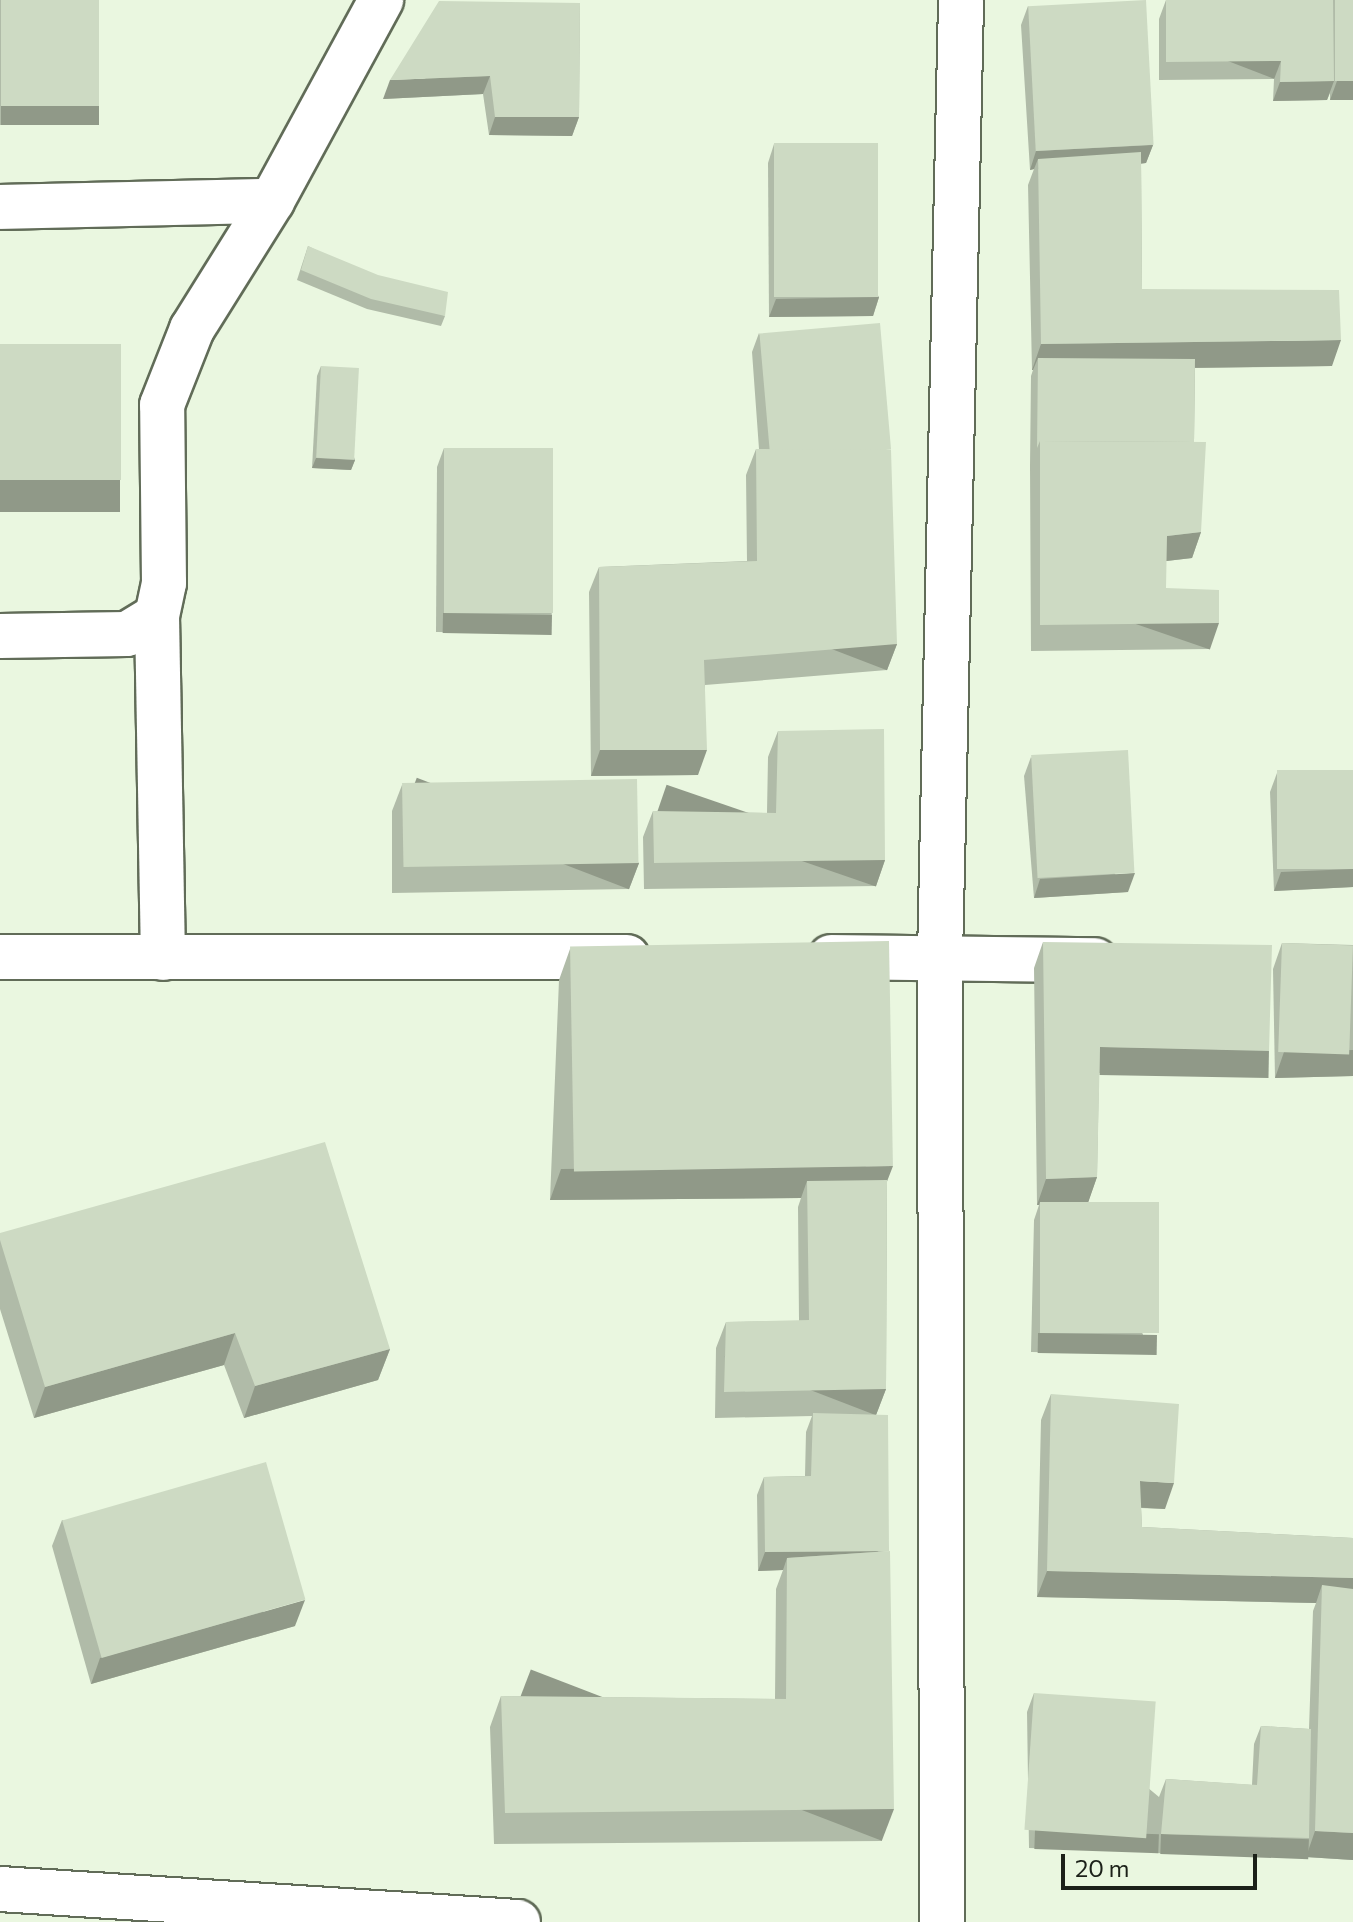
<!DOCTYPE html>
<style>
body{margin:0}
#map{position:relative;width:1353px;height:1922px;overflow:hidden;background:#eaf7e0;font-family:Commissioner,sans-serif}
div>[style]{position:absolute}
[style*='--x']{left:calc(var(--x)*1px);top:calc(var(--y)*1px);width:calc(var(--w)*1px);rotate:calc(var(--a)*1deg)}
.roads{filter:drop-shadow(2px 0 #616c58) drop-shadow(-2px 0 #616c58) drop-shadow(0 2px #616c58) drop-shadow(0 -2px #616c58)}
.minor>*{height:44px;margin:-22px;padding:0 22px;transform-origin:22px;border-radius:22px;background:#fff}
.wall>*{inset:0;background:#b0bba8}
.shaded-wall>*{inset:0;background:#909988;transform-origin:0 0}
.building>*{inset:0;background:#cddac3;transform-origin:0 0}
span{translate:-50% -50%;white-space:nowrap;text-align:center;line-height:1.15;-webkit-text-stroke:6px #eaf7e0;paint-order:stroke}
.scale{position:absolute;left:1061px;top:1854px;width:196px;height:36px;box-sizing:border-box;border:4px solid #1c2119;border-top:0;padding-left:10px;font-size:24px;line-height:28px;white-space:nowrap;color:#1c2119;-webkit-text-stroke:6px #eaf7e0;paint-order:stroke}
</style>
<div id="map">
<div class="roads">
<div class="minor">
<div style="--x:0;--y:207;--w:272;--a:-1.3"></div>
<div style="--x:157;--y:616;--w:342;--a:89"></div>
<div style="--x:0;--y:636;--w:127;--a:-0.9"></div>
<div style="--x:127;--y:634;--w:35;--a:-31"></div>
<div style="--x:157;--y:616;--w:34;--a:-78"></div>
<div style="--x:164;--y:583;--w:178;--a:-90.6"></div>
<div style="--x:162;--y:405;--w:82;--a:-68.5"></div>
<div style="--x:192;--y:329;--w:151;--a:-58"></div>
<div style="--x:272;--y:201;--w:229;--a:-61.5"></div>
<div style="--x:0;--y:957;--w:627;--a:0"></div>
<div style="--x:831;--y:957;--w:264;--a:0.7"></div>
<div style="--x:0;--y:1889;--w:519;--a:3.65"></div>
<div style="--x:942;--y:1922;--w:965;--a:-90.12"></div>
<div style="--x:940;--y:957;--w:957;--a:-88.74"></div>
</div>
</div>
<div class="wall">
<div style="clip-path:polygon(0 0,99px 0,99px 106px,92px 124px,0 125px)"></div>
<div style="clip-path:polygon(1166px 0,1353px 0,1353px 100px,1330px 100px,1330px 93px,1327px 100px,1273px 101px,1274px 79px,1159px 80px,1159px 19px)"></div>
<div style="clip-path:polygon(580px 3px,579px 117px,572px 136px,489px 135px,483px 94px,383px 99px)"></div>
<div style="clip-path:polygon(1028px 6px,1153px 145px,1146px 163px,1141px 164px,1142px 289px,1332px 366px,1195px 368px,1194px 442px,1201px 532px,1192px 558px,1166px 561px,1166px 588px,1210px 649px,1031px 651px,1030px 466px,1031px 376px,1033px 370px,1032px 370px,1028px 185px,1034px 169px,1030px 170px,1021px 25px)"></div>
<div style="clip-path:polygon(774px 144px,879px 297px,873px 316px,769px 317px,768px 163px)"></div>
<div style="clip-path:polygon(308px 246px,445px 316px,441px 326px,367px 309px,297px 280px)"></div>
<div style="clip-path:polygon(759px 333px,897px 644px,887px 670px,705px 685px,698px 775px,591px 776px,589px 592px,599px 567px,747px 561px,746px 475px,756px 449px,759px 449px,752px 352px)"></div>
<div style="clip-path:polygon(321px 366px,355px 460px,351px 470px,312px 468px,317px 376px)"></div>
<div style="clip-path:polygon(444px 448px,552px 614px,545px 633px,436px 632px,437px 467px)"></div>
<div style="clip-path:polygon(778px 731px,885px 860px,876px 886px,644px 889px,643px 837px,653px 811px,767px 813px,768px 757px)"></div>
<div style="clip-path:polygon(1031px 757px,1128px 892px,1034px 898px,1024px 776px)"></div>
<div style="clip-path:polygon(1353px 770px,1353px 887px,1274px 891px,1270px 792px,1277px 773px)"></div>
<div style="clip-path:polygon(402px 785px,639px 863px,629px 889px,392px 893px,392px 811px)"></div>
<div style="clip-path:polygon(1043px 942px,1260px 1076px,1099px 1073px,1097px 1177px,1088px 1202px,1151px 1354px,1031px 1352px,1034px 1220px,1039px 1205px,1037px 1205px,1034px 968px)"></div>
<div style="clip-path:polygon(1282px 943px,1353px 945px,1353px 1076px,1275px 1078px,1273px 969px)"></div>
<div style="clip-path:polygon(570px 949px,887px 1182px,886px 1389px,876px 1415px,882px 1841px,494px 1844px,490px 1727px,501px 1696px,775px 1699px,776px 1589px,783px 1570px,758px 1571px,757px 1495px,764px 1477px,805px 1476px,806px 1432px,812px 1416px,715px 1418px,716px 1348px,726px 1322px,799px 1321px,798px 1207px,801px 1198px,550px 1200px,559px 980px)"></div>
<div style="clip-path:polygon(0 1233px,390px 1349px,378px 1380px,244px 1418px,224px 1365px,34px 1418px,0 1309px)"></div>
<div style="clip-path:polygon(1051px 1394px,1165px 1509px,1141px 1508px,1142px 1527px,1353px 1538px,1353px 1860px,1306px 1857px,1306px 1845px,1302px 1857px,1154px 1853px,1155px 1845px,1152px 1852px,1029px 1848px,1027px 1712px,1034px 1693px,1159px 1797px,1166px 1779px,1252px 1785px,1254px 1744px,1261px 1726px,1309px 1729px,1313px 1611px,1316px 1603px,1037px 1597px,1041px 1420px)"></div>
<div style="clip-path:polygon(62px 1520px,295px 1626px,91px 1684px,52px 1546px)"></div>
</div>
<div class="shaded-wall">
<div style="left:1281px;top:61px;width:19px;height:115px;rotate:111deg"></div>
<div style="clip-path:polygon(490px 76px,483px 94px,383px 99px,390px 80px)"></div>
<div style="clip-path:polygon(1334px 81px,1327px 100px,1273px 101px,1280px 82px)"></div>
<div style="clip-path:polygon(1337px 81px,1353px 81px,1353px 100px,1330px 100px)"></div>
<div style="left:1px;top:106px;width:98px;height:19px"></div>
<div style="clip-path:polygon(495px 117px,579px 117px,572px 136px,489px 135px)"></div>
<div style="clip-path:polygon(1153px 145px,1146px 163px,1038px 169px,1038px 159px,1034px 169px,1030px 170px,1036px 151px)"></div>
<div style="clip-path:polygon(879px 297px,873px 316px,769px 317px,776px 299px)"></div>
<div style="clip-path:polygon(1341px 340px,1332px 366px,1038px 370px,1038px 358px,1033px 370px,1032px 370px,1041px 344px)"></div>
<div style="clip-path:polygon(316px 458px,355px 460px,351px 470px,312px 468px)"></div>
<div style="left:0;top:480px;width:120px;height:32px"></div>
<div style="clip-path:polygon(1201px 532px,1192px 558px,1158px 562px,1167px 536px)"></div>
<div style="left:443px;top:613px;width:109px;height:20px;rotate:1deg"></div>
<div style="left:1219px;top:623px;width:28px;height:179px;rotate:109deg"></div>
<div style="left:897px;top:644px;width:28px;height:194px;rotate:111deg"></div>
<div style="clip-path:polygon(600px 750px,707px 750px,698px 775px,591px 776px)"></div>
<div style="left:885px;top:860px;width:28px;height:231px;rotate:109deg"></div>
<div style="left:639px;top:863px;width:28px;height:238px;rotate:111deg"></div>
<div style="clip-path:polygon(1353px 869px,1353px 887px,1274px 891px,1281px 872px)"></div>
<div style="clip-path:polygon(1135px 873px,1128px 892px,1034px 898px,1040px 879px)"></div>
<div style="left:1100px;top:1047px;width:169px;height:28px;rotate:1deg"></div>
<div style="clip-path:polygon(1353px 1050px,1353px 1076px,1275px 1078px,1284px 1052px)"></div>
<div style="clip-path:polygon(893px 1166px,881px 1197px,807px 1181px,801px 1198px,550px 1200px,561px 1169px)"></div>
<div style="clip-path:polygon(1097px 1177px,1088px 1203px,1040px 1202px,1039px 1205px,1037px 1205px,1046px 1179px)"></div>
<div style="clip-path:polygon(235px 1333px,224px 1365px,34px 1418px,45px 1387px)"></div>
<div style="left:1038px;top:1333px;width:119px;height:20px;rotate:1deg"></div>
<div style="clip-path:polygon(390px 1349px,378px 1380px,244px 1418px,255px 1386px)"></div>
<div style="left:886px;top:1389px;width:28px;height:162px;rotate:111deg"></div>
<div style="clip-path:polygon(1140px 1481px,1174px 1483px,1165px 1509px,1130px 1507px)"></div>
<div style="clip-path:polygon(889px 1551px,787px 1558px,783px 1570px,758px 1571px,765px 1552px)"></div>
<div style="clip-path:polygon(1047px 1571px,1353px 1578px,1353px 1596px,1322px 1585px,1316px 1603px,1037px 1597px)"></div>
<div style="clip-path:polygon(305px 1600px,295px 1626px,91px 1684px,100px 1658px)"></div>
<div style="left:894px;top:1809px;width:34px;height:389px;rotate:111deg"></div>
<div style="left:1035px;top:1830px;width:124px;height:19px;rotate:2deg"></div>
<div style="clip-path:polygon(1315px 1831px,1353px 1833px,1353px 1860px,1306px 1857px)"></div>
<div style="left:1161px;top:1834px;width:148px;height:20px;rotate:2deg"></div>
</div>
<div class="building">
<div style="left:1px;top:0;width:98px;height:106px"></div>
<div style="left:1146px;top:0;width:145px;height:118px;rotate:87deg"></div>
<div style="clip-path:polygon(1166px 0,1333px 0,1334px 81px,1280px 82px,1281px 61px,1166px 62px)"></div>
<div style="left:1335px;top:0;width:18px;height:81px"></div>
<div style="clip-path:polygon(439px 1px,580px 3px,579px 117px,495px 117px,490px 76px,390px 80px)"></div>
<div style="left:878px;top:143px;width:154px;height:104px;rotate:90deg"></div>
<div style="clip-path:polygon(1141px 152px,1142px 289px,1339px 290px,1341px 340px,1041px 344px,1038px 159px)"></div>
<div style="clip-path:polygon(308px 246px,378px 275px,448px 292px,445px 316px,371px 299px,301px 270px)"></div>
<div style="left:880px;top:323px;width:127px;height:121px;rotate:85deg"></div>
<div style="left:0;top:344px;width:121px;height:136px"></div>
<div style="clip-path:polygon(1038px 358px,1195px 359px,1194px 442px,1040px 441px,1037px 448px)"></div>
<div style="left:321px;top:366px;width:38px;height:92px;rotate:3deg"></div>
<div style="clip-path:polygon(1040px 441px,1206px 442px,1201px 532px,1167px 536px,1166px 588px,1219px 590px,1219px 623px,1040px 625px)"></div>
<div style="left:444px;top:448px;width:109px;height:165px"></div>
<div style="clip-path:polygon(756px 449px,891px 450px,897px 644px,704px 660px,707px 750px,600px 750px,599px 567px,757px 561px)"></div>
<div style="clip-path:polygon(884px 729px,885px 860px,654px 863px,653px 811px,776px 813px,778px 731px)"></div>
<div style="left:1128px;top:750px;width:123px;height:97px;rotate:87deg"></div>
<div style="left:1353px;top:770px;width:99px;height:76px;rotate:90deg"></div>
<div style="left:637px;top:779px;width:84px;height:235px;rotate:89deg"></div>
<div style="left:889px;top:941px;width:225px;height:319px;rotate:89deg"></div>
<div style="clip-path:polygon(1043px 942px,1272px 945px,1269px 1051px,1100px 1047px,1097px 1177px,1046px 1179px)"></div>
<div style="left:1282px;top:943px;width:71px;height:109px;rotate:2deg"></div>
<div style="clip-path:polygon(325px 1142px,390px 1349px,255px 1386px,235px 1333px,45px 1387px,0 1240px,0 1233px)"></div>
<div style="clip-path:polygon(887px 1180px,886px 1389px,724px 1392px,726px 1322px,809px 1320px,807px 1181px)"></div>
<div style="left:1040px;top:1202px;width:119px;height:131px"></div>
<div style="clip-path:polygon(1051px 1394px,1179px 1404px,1174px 1483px,1140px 1481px,1142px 1527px,1353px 1538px,1353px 1578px,1047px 1571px)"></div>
<div style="clip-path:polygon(813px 1413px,888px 1415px,889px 1551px,765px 1552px,764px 1477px,811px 1476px)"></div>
<div style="left:266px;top:1462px;width:143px;height:212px;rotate:74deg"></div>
<div style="clip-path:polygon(890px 1551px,894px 1809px,505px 1813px,501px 1696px,786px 1699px,787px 1558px)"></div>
<div style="clip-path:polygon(1322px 1585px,1353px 1589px,1353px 1833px,1315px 1831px)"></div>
<div style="left:1034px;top:1693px;width:122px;height:137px;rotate:4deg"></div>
<div style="clip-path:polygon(1261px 1726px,1311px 1729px,1309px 1838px,1161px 1834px,1166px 1779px,1257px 1785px)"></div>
</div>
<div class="scale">20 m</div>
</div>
